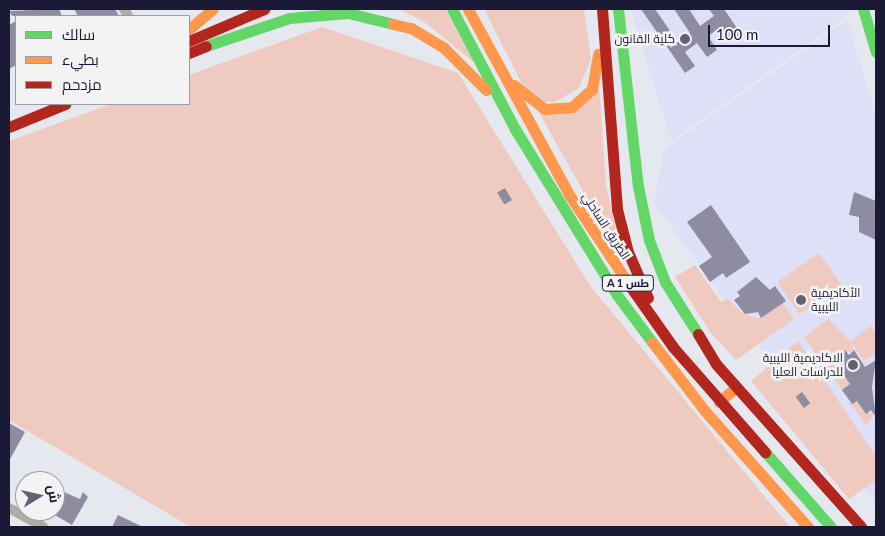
<!DOCTYPE html>
<meta charset="utf-8">
<style>
body{margin:0}
#map{position:relative;width:885px;height:536px;overflow:hidden;background:#e6e8f0;font-family:Lato,Cairo,sans-serif}
div>[style]{position:absolute}
[style*='--x']{left:calc(var(--x)*1px);top:calc(var(--y)*1px);width:calc(var(--w)*1px);rotate:calc(var(--a)*1deg)}
.built>*{inset:0;background:#dde0f7}
.green>*{inset:0;background:#efcac0;transform-origin:0 0}
.building>*{inset:0;background:#8d8ca0;transform-origin:0 0}
.street>*{height:10px;margin:-5px;padding:0 5px;transform-origin:5px;border-radius:5px;background:#aeaca3}
.fast>*{height:11px;margin:-5.5px;padding:0 5.5px;transform-origin:5.5px;border-radius:5.5px;background:#63d668}
.slow>*{height:11px;margin:-5.5px;padding:0 5.5px;transform-origin:5.5px;border-radius:5.5px;background:#ff974d}
.jam>*{height:11px;margin:-5.5px;padding:0 5.5px;transform-origin:5.5px;border-radius:5.5px;background:#b3261e}
.dots>*{width:14px;height:14px;translate:-50% -50%;box-sizing:border-box;border:2px solid #f2f3f2;border-radius:50%}
span{translate:-50% -50%;white-space:nowrap;text-align:center;line-height:1.15;-webkit-text-stroke:5px #f2f3f2;paint-order:stroke}
.shield-label span{padding:1px 4px;background:#f2f3f2;border:1px solid;border-radius:4px;-webkit-text-stroke-width:0}
.shield-label{font-size:11px;color:#1a1a37;font-weight:700}
.poi-label{font-size:12px;color:#1a1a37}
.right{translate:-100% -50%;text-align:right}
.left{translate:0 -50%;text-align:left}
.street-label{font-size:12px;color:#1a1a37}
.frame{position:absolute;inset:0;border:10px solid #1a1a37;pointer-events:none}
.legend{position:absolute;left:15px;top:15px;width:175px;height:90px;box-sizing:border-box;background:#f2f3f2;border:1px solid #9c9ca7;margin:0;padding:6px 9px;list-style:none;font-size:15px;color:#1a1a37}
.legend li{display:flex;align-items:center;gap:10px;height:25px}
.legend b{width:25px;border:1px solid #9c9ca7}
.north{position:absolute;left:15px;top:471px;width:50px;height:50px;box-sizing:border-box;background:#f2f3f2;border:1px solid #9c9ca7;border-radius:50%;rotate:81deg;font-size:14px;font-weight:700;line-height:20px;text-align:center;color:#1a1a37}
.north::after{content:'';display:block;margin:auto;width:18px;height:22px;background:#616278;clip-path:polygon(50% 0,100% 100%,50% 72%,0 100%)}
.scale{position:absolute;left:708px;top:25px;width:122px;height:22px;box-sizing:border-box;border:2px solid #1a1a37;border-top:0;padding-left:6px;font-size:15px;line-height:18px;white-space:nowrap;color:#1a1a37;-webkit-text-stroke:4px #f2f3f2;paint-order:stroke}
</style>
<div id="map">
<div class="built">
<div style="clip-path:polygon(631px 9px,846px 9px,848px 15px,671px 141px)"></div>
<div style="clip-path:polygon(847px 21px,876px 114px,876px 505px,654px 203px,664px 149px)"></div>
</div>
<div class="green">
<div style="clip-path:polygon(398px 9px,445px 9px,475px 63px,423px 21px)"></div>
<div style="clip-path:polygon(484px 9px,584px 9px,591px 59px,579px 88px,555px 102px,545px 102px,522px 84px)"></div>
<div style="clip-path:polygon(322px 27px,458px 73px,591px 287px,790px 527px,191px 527px,9px 420px,9px 141px,111px 104px,189px 104px,189px 75px)"></div>
<div style="clip-path:polygon(599px 85px,606px 185px,619px 242px,604px 228px,538px 111px,558px 115px)"></div>
<div style="left:819px;top:253px;width:39px;height:51px;rotate:55deg"></div>
<div style="clip-path:polygon(695px 265px,721px 302px,728px 299px,742px 313px,758px 319px,782px 302px,794px 319px,736px 360px,711px 333px,675px 277px)"></div>
<div style="clip-path:polygon(828px 319px,850px 341px,871px 326px,876px 334px,876px 353px,864px 361px,851px 342px,854px 350px,839px 355px,850px 384px,842px 390px,804px 337px)"></div>
<div style="clip-path:polygon(798px 341px,876px 457px,876px 480px,849px 499px,751px 381px)"></div>
<div style="clip-path:polygon(857px 401px,866px 413px,876px 412px,866px 425px,850px 403px)"></div>
</div>
<div class="building">
<div style="clip-path:polygon(59px 9px,62px 16px,12px 16px,9px 11px)"></div>
<div style="clip-path:polygon(74px 9px,115px 9px,119px 16px,78px 16px)"></div>
<div style="clip-path:polygon(641px 9px,655px 9px,677px 41px,690px 33px,674px 9px,689px 9px,700px 26px,714px 16px,709px 9px,724px 9px,741px 34px,731px 41px,721px 27px,708px 36px,717px 50px,707px 57px,697px 43px,685px 52px,695px 66px,685px 73px)"></div>
<div style="clip-path:polygon(16px 21px,16px 65px,9px 69px,9px 25px)"></div>
<div style="left:505px;top:188px;width:14px;height:9px;rotate:60deg"></div>
<div style="clip-path:polygon(854px 192px,876px 201px,876px 240px,859px 232px,859px 217px,849px 215px)"></div>
<div style="clip-path:polygon(711px 205px,750px 262px,726px 278px,723px 273px,710px 282px,699px 266px,712px 257px,687px 222px)"></div>
<div style="clip-path:polygon(756px 277px,770px 290px,775px 286px,786px 301px,761px 318px,758px 312px,745px 314px,734px 300px,740px 296px,737px 292px)"></div>
<div style="clip-path:polygon(845px 350px,849px 355px,854px 350px,865px 367px,876px 360px,872px 387px,876px 417px,871px 410px,866px 414px,857px 401px,852px 404px,842px 390px,850px 384px,836px 364px)"></div>
<div style="left:802px;top:392px;width:14px;height:8px;rotate:54deg"></div>
<div style="clip-path:polygon(9px 423px,25px 432px,9px 461px)"></div>
<div style="clip-path:polygon(59px 490px,80px 499px,83px 492px,88px 497px,72px 525px,55px 515px)"></div>
<div style="clip-path:polygon(118px 515px,143px 527px,112px 527px)"></div>
</div>
<div class="street">
<div style="--x:124;--y:9;--w:8;--a:60"></div>
<div style="--x:9;--y:508;--w:39;--a:29"></div>
</div>
<div class="fast">
<div style="--x:452;--y:9;--w:136;--a:62.3"></div>
<div style="--x:515;--y:129;--w:195;--a:58.4"></div>
<div style="--x:617;--y:295;--w:59;--a:53.3"></div>
<div style="--x:618;--y:9;--w:178;--a:83.6"></div>
<div style="--x:638;--y:186;--w:55;--a:78.5"></div>
<div style="--x:649;--y:240;--w:45;--a:69.1"></div>
<div style="--x:665;--y:282;--w:62;--a:57.6"></div>
<div style="--x:863;--y:9;--w:45;--a:73.2"></div>
<div style="--x:206;--y:46;--w:88;--a:-18.6"></div>
<div style="--x:289;--y:18;--w:59;--a:-4.8"></div>
<div style="--x:348;--y:13;--w:46;--a:13.7"></div>
<div style="--x:765;--y:452;--w:100;--a:48.7"></div>
</div>
<div class="slow">
<div style="--x:468;--y:9;--w:213;--a:61.4"></div>
<div style="--x:570;--y:196;--w:108;--a:56.3"></div>
<div style="--x:393;--y:24;--w:18;--a:13"></div>
<div style="--x:411;--y:28;--w:37;--a:31"></div>
<div style="--x:443;--y:47;--w:61;--a:45"></div>
<div style="--x:189;--y:29;--w:31;--a:-40"></div>
<div style="--x:514;--y:85;--w:39;--a:38"></div>
<div style="--x:545;--y:109;--w:27;--a:-4"></div>
<div style="--x:572;--y:107;--w:27;--a:-42"></div>
<div style="--x:592;--y:89;--w:36;--a:-80"></div>
<div style="--x:652;--y:342;--w:87;--a:52.5"></div>
<div style="--x:705;--y:411;--w:155;--a:48.4"></div>
<div style="--x:719;--y:402;--w:21;--a:-41"></div>
</div>
<div class="jam">
<div style="--x:602;--y:9;--w:201;--a:85.7"></div>
<div style="--x:617;--y:209;--w:44;--a:75.7"></div>
<div style="--x:628;--y:252;--w:50;--a:66.5"></div>
<div style="--x:189;--y:41;--w:82;--a:-23.1"></div>
<div style="--x:189;--y:53;--w:18;--a:-22"></div>
<div style="--x:9;--y:127;--w:61;--a:-22.3"></div>
<div style="--x:630;--y:286;--w:75;--a:54.8"></div>
<div style="--x:673;--y:347;--w:140;--a:48.8"></div>
<div style="--x:698;--y:334;--w:35;--a:59"></div>
<div style="--x:716;--y:364;--w:218;--a:48.3"></div>
</div>
<div class="dots">
<div style="left:685px;top:39px;background:#616278"></div>
<div style="left:801px;top:300px;background:#616278"></div>
<div style="left:853px;top:365px;background:#616278"></div>
</div>
<div class="shield-label">
<span style="left:628px;top:283px">A 1 طس</span>
</div>
<div class="poi-label">
<span class="right" style="left:675px;top:39px">كلية القانون</span>
<span class="left" style="left:811px;top:300px">الأكاديمية<br>الليبية</span>
<span class="right" style="left:843px;top:365px">الاكاديمية الليبية<br>للدراسات العليا</span>
</div>
<div class="street-label">
<span style="left:606px;top:226px;rotate:57deg">الطريق الساحلي</span>
</div>
<div class="frame"></div>
<ul class="legend">
<li><b style="height:6px;background:#63d668"></b>سالك</li>
<li><b style="height:6px;background:#ff974d"></b>بطيء</li>
<li><b style="height:6px;background:#b3261e"></b>مزدحم</li>
</ul>
<div class="north">ش</div>
<div class="scale">100 m</div>
</div>
